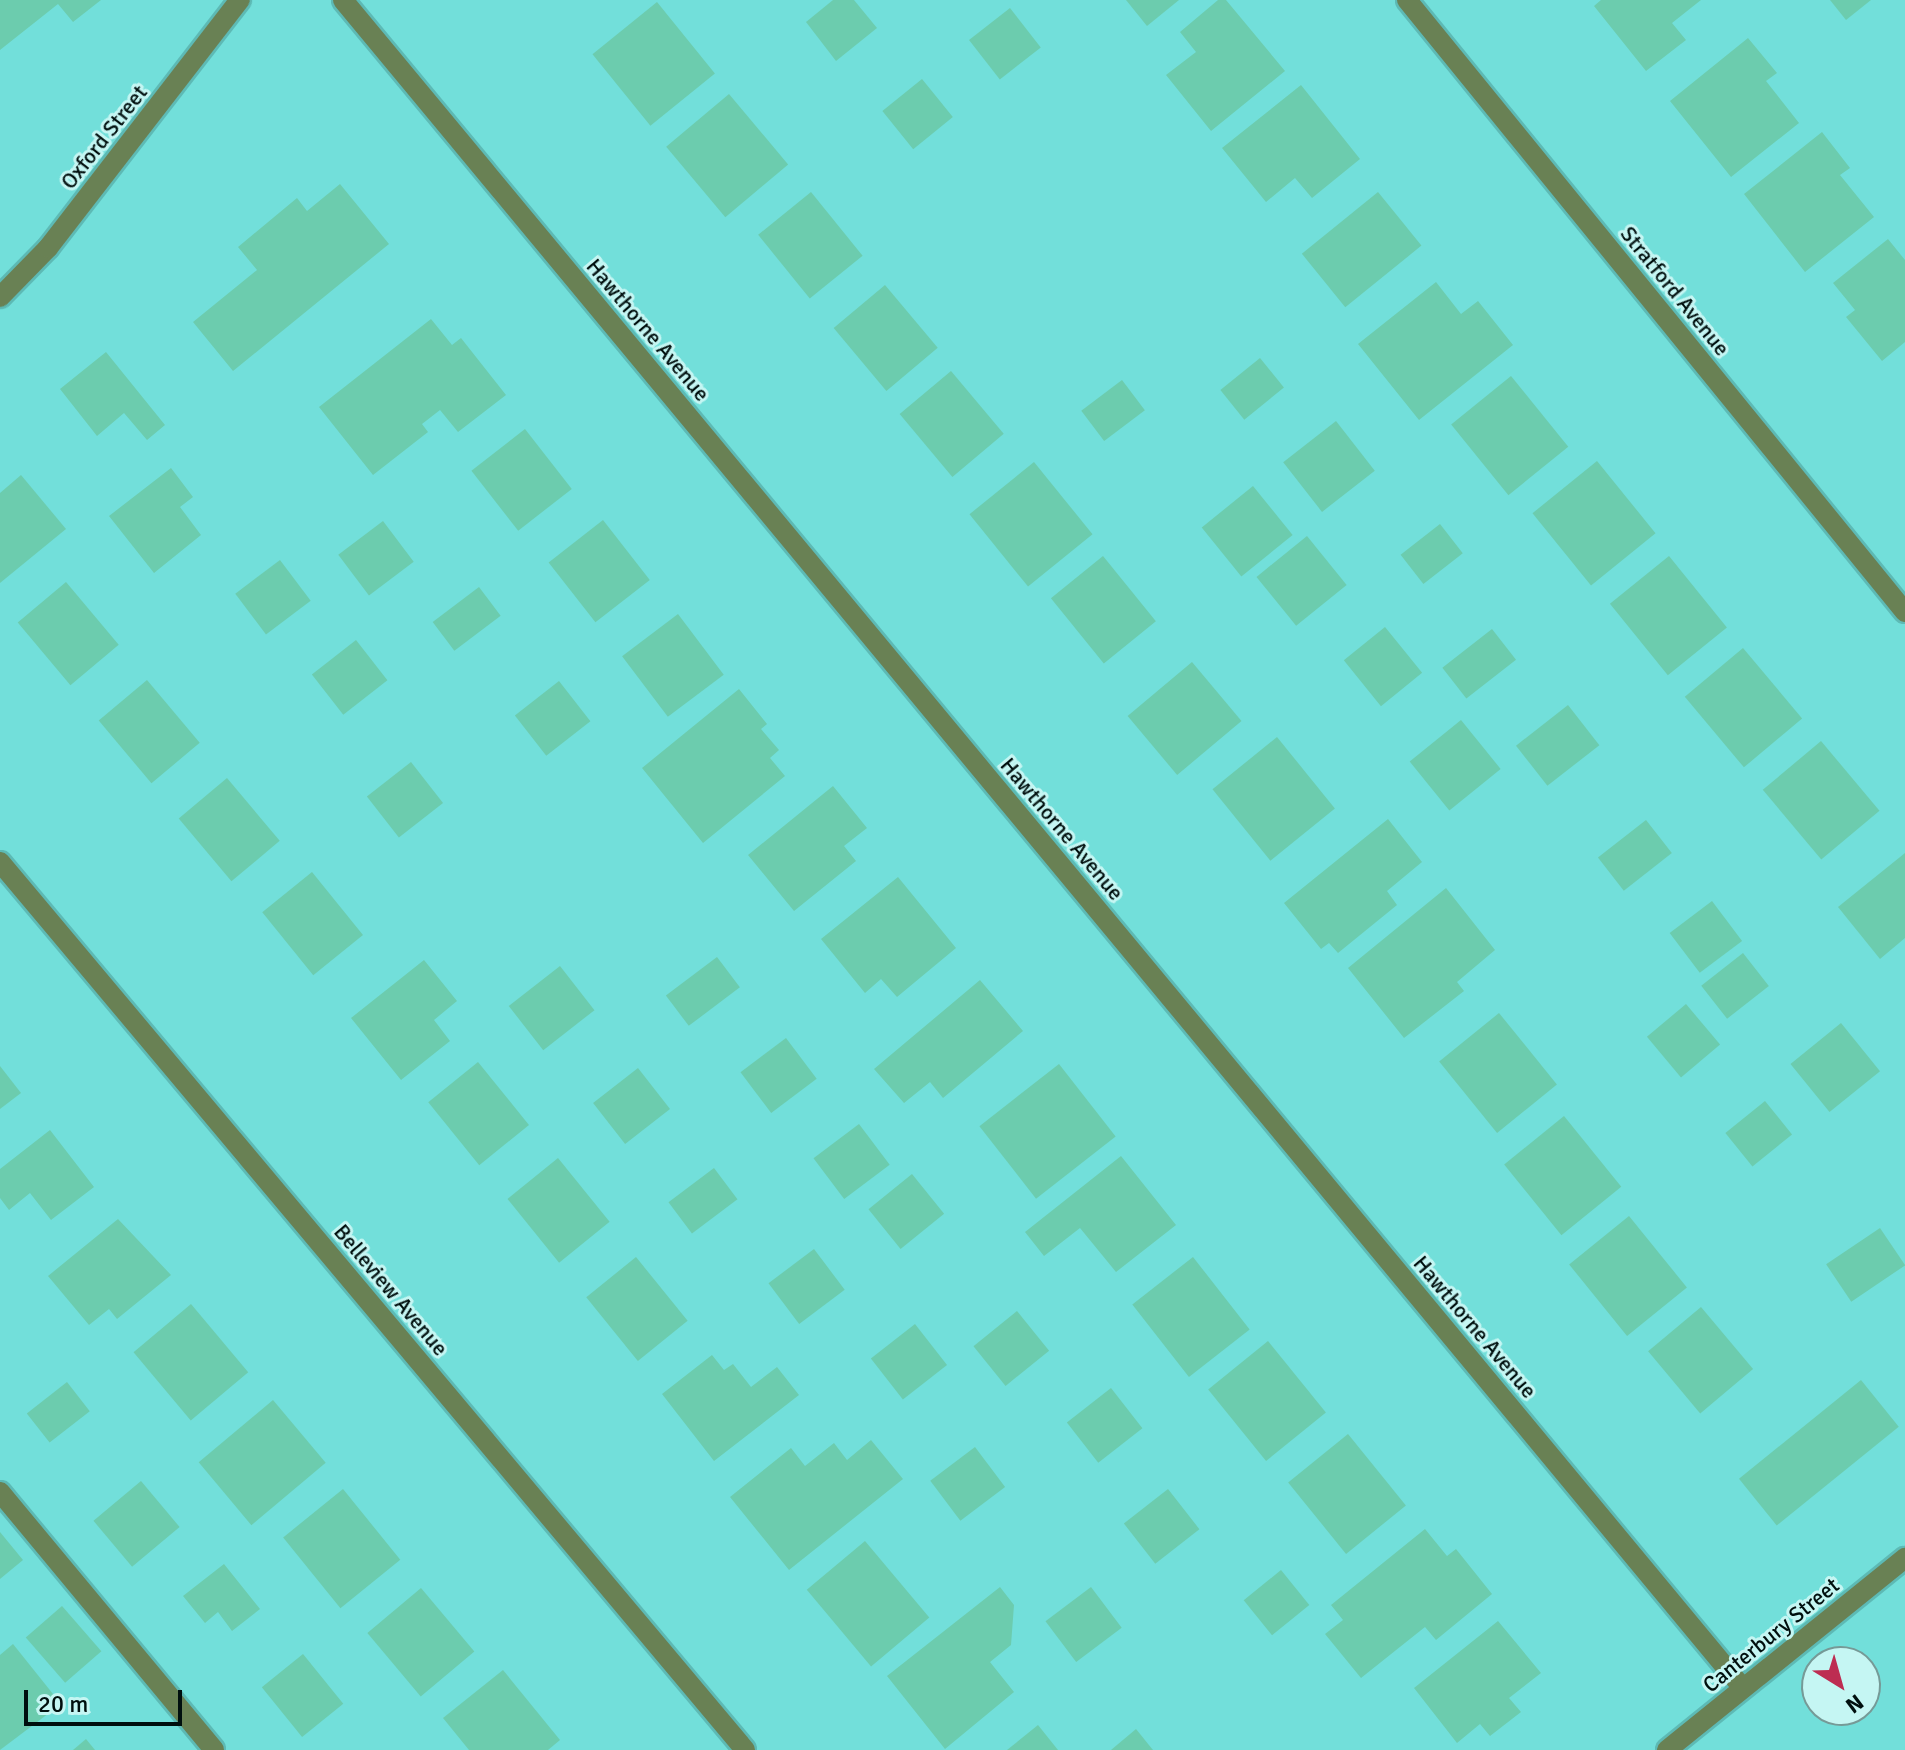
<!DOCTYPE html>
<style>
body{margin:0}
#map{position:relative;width:1905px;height:1750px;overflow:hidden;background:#72dfda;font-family:Signika,sans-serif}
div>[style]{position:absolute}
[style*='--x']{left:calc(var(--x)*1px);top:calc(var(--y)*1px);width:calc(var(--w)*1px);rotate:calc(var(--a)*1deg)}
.building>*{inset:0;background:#6cccae;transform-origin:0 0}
.roads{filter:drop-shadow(2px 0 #5dbab5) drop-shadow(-2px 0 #5dbab5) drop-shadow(0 2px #5dbab5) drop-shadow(0 -2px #5dbab5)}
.minor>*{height:20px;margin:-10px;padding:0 10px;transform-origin:10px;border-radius:10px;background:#698154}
span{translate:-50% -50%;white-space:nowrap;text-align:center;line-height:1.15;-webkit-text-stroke:6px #c5f6f3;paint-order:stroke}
.street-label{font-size:22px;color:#000f0e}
.north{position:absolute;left:1801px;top:1646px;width:80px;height:80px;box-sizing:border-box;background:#c5f6f3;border:2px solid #769a97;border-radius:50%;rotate:143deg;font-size:22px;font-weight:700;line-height:32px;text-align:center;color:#000f0e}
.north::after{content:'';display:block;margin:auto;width:28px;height:36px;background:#bd2d52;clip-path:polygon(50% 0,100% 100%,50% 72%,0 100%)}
.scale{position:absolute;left:24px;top:1690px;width:158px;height:36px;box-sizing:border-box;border:4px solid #000f0e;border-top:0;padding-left:10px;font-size:24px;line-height:28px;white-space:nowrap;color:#000f0e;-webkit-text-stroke:6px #c5f6f3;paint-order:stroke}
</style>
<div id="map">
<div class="building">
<div style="clip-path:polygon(0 0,101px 0,73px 22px,58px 4px,0 50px)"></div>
<div style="clip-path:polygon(833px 0,854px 0,877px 28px,836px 61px,806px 22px)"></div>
<div style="clip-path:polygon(1126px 0,1179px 0,1147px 26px)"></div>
<div style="clip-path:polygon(1218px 0,1226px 0,1285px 71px,1211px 131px,1166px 75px,1196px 52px,1180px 32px)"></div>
<div style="clip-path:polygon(1601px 0,1701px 0,1672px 23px,1686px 40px,1646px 71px,1594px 6px)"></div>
<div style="clip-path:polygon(1830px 0,1871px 0,1846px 20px)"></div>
<div style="left:657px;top:2px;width:92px;height:83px;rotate:51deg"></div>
<div style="left:1010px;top:8px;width:50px;height:52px;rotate:52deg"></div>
<div style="clip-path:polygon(1748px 38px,1777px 73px,1766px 81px,1799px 123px,1731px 177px,1670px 101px)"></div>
<div style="left:922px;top:79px;width:49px;height:51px;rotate:51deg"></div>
<div style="clip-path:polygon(1301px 85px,1360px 159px,1312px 198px,1295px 178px,1266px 202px,1222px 148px)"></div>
<div style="left:729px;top:94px;width:92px;height:82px;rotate:50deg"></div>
<div style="clip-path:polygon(1822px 132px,1850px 168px,1840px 175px,1874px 217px,1805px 272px,1744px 194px)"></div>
<div style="clip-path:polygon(340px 184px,389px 244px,233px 371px,193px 322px,257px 270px,238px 247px,297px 198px,307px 211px)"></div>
<div style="left:811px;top:192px;width:82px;height:68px;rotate:51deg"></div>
<div style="left:1378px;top:192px;width:69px;height:98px;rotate:51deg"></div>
<div style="clip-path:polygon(1888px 239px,1905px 260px,1905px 342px,1882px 361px,1846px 317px,1855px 310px,1833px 283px)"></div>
<div style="clip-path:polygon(1436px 282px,1461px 314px,1478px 301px,1513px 345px,1419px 420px,1358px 344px)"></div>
<div style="left:885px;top:285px;width:82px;height:67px;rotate:50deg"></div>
<div style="clip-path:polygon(431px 319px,452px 345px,461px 338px,506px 395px,458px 432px,440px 410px,422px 424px,428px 432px,373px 475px,319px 407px)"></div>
<div style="clip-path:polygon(106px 352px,165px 425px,147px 440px,124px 413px,97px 436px,60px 389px)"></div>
<div style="left:1260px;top:358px;width:38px;height:51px;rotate:51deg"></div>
<div style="left:951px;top:371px;width:82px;height:67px;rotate:50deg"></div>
<div style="left:1511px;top:376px;width:91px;height:77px;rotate:51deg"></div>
<div style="left:1122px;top:380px;width:38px;height:51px;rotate:53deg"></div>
<div style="left:1336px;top:421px;width:63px;height:67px;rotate:52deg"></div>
<div style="left:525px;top:429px;width:76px;height:68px;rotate:52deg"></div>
<div style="left:1597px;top:461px;width:93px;height:83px;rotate:51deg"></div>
<div style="left:1034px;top:462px;width:93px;height:83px;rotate:51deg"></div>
<div style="clip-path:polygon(171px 468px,193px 497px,180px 507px,201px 535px,154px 573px,109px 516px)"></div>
<div style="clip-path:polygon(21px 475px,66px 529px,0 583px,0 493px)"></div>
<div style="left:1253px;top:486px;width:63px;height:66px;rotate:51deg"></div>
<div style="left:603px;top:520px;width:76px;height:69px;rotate:52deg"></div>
<div style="left:383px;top:521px;width:51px;height:56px;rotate:53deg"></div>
<div style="left:1440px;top:524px;width:37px;height:50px;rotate:52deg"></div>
<div style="left:1307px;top:536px;width:63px;height:65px;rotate:51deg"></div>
<div style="left:1103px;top:556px;width:84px;height:67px;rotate:51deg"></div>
<div style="left:1669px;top:556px;width:92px;height:76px;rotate:51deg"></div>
<div style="left:280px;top:560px;width:51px;height:56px;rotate:53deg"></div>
<div style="left:66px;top:582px;width:82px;height:63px;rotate:50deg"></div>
<div style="left:479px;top:587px;width:36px;height:58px;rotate:53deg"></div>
<div style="left:678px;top:614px;width:76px;height:70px;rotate:53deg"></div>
<div style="left:1385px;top:627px;width:59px;height:53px;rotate:51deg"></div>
<div style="left:1492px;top:629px;width:39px;height:63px;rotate:52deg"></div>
<div style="left:356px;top:640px;width:51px;height:56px;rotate:52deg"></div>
<div style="left:1743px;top:648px;width:92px;height:76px;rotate:50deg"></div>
<div style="left:1192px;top:662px;width:77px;height:84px;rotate:50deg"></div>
<div style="left:147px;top:680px;width:82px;height:63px;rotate:50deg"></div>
<div style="left:559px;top:681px;width:51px;height:56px;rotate:52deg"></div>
<div style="clip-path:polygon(739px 689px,767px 724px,761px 729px,779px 750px,770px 758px,785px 776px,703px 843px,642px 768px)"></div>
<div style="left:1568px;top:705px;width:51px;height:66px;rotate:52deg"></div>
<div style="left:1461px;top:720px;width:63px;height:66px;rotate:51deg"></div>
<div style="left:1277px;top:737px;width:92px;height:83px;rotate:51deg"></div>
<div style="left:1821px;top:741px;width:91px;height:76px;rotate:50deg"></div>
<div style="left:411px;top:762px;width:52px;height:56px;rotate:52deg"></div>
<div style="left:227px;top:778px;width:82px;height:63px;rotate:50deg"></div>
<div style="clip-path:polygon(833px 786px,867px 828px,844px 846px,856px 861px,794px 911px,748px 855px)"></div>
<div style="clip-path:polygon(1388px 819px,1422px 862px,1387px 891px,1397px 905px,1338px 953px,1329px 943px,1321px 949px,1284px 903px)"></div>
<div style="left:1646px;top:820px;width:42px;height:61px;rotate:52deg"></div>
<div style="clip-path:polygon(1905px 853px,1905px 938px,1880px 959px,1838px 907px)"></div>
<div style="left:312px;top:872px;width:81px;height:64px;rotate:51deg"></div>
<div style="clip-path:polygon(898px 877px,956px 948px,897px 997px,881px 979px,865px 993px,821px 939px)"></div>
<div style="clip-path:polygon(1446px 888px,1495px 950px,1457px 982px,1464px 991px,1404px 1038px,1348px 968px)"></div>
<div style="left:1712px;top:901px;width:50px;height:53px;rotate:53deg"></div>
<div style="left:1743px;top:953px;width:42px;height:53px;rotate:52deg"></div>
<div style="left:717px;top:957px;width:38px;height:64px;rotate:53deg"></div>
<div style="clip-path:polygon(424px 960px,457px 1001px,434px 1020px,450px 1041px,401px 1080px,351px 1018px)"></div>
<div style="left:560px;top:966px;width:56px;height:65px;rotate:52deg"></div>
<div style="clip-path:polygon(980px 980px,1023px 1031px,943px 1098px,930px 1082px,904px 1103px,874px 1069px)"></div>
<div style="left:1686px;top:1004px;width:53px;height:51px;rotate:50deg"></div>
<div style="left:1499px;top:1013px;width:92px;height:77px;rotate:51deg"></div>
<div style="left:1841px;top:1023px;width:62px;height:65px;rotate:51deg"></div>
<div style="left:786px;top:1038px;width:51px;height:57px;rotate:53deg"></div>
<div style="left:478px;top:1062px;width:81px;height:64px;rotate:51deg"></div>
<div style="left:1059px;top:1064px;width:92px;height:101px;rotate:52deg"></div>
<div style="clip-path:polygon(0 1066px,21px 1093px,0 1109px)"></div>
<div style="left:638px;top:1068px;width:52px;height:57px;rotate:52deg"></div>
<div style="left:1765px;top:1101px;width:43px;height:51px;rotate:51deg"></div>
<div style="left:1564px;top:1116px;width:91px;height:77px;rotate:51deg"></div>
<div style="left:859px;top:1124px;width:51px;height:57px;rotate:53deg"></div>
<div style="clip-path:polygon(50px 1130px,94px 1187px,51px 1220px,30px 1193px,9px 1210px,0 1198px,0 1169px)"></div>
<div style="clip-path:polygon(1121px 1156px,1176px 1225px,1116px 1272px,1080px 1228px,1044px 1256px,1025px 1232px)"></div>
<div style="left:558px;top:1158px;width:82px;height:65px;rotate:51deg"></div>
<div style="left:714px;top:1168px;width:39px;height:57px;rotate:53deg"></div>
<div style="left:912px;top:1174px;width:51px;height:56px;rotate:51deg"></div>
<div style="left:1629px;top:1216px;width:92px;height:77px;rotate:51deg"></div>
<div style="clip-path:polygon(118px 1219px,171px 1275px,117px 1319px,109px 1309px,89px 1325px,48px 1276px)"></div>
<div style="left:1880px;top:1228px;width:45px;height:65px;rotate:56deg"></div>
<div style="left:814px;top:1249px;width:51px;height:57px;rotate:53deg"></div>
<div style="left:636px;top:1257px;width:82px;height:64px;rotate:51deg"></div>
<div style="left:1193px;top:1257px;width:92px;height:77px;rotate:52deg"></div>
<div style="left:191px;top:1304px;width:89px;height:75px;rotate:50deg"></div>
<div style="left:1701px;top:1307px;width:81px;height:69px;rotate:50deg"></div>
<div style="left:1017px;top:1311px;width:51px;height:56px;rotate:51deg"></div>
<div style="left:915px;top:1324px;width:52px;height:56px;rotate:52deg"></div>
<div style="left:1268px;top:1341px;width:92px;height:77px;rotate:51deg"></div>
<div style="clip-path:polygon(712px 1355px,724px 1370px,733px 1364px,751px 1387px,777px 1367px,799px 1395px,714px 1461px,662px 1394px)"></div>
<div style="left:1861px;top:1380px;width:60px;height:157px;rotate:51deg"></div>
<div style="left:67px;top:1382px;width:37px;height:51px;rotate:52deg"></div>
<div style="left:1111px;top:1388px;width:51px;height:56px;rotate:52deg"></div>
<div style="left:273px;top:1400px;width:82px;height:97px;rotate:50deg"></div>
<div style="left:1348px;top:1434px;width:92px;height:77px;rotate:51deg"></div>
<div style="clip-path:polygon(871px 1440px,903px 1479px,789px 1570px,730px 1497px,791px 1448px,805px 1466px,834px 1443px,847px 1460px)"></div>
<div style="left:975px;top:1447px;width:50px;height:56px;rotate:53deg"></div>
<div style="left:141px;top:1481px;width:60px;height:62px;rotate:50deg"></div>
<div style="left:343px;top:1489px;width:91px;height:77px;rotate:51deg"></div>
<div style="left:1168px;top:1489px;width:51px;height:56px;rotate:52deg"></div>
<div style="clip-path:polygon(1425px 1529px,1447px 1556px,1456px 1549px,1492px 1594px,1436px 1640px,1425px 1627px,1361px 1678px,1325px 1634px,1343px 1620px,1331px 1605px)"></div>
<div style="clip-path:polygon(0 1532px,23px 1560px,0 1579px)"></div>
<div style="left:865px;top:1541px;width:100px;height:76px;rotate:50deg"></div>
<div style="clip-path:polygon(224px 1564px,260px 1609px,232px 1631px,218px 1612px,205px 1623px,183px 1596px)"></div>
<div style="left:1281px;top:1570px;width:45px;height:48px;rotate:51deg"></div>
<div style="clip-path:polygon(1000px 1587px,1014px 1605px,1011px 1645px,990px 1662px,1014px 1692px,945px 1749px,887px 1676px)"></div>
<div style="left:1091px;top:1587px;width:51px;height:57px;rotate:53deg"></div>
<div style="left:421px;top:1588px;width:83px;height:70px;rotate:50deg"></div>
<div style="left:62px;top:1606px;width:60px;height:48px;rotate:49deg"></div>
<div style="clip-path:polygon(1498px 1621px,1541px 1673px,1509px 1698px,1521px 1712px,1490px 1736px,1480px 1724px,1457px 1743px,1414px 1688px)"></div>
<div style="clip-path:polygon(13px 1644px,61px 1704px,0 1750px,0 1655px)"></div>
<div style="left:303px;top:1654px;width:64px;height:53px;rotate:51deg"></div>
<div style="clip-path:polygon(503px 1670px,560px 1740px,548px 1750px,469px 1750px,443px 1718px)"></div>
<div style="clip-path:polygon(1038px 1725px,1058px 1750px,1007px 1750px)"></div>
<div style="clip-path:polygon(1136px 1729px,1153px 1750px,1111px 1750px)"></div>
<div style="clip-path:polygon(86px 1739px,95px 1750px,73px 1750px)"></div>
</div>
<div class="roads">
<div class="minor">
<div style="--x:343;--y:0;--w:2193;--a:50.33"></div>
<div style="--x:1407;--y:0;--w:789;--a:50.86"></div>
<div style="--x:0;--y:297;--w:69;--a:-45.6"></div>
<div style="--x:48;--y:248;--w:314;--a:-52.3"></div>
<div style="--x:0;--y:862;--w:1159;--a:50"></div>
<div style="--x:0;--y:1492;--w:335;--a:50.3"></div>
<div style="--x:1667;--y:1750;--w:306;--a:-38.9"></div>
</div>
</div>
<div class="street-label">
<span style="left:104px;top:137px;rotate:-52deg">Oxford Street</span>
<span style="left:1675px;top:291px;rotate:51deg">Stratford Avenue</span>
<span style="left:648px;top:330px;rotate:50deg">Hawthorne Avenue</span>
<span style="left:1062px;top:829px;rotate:50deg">Hawthorne Avenue</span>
<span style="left:391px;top:1290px;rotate:50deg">Belleview Avenue</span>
<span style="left:1475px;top:1327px;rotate:50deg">Hawthorne Avenue</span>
<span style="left:1771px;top:1635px;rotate:-39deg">Canterbury Street</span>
</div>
<div class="north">N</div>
<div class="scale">20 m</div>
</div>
